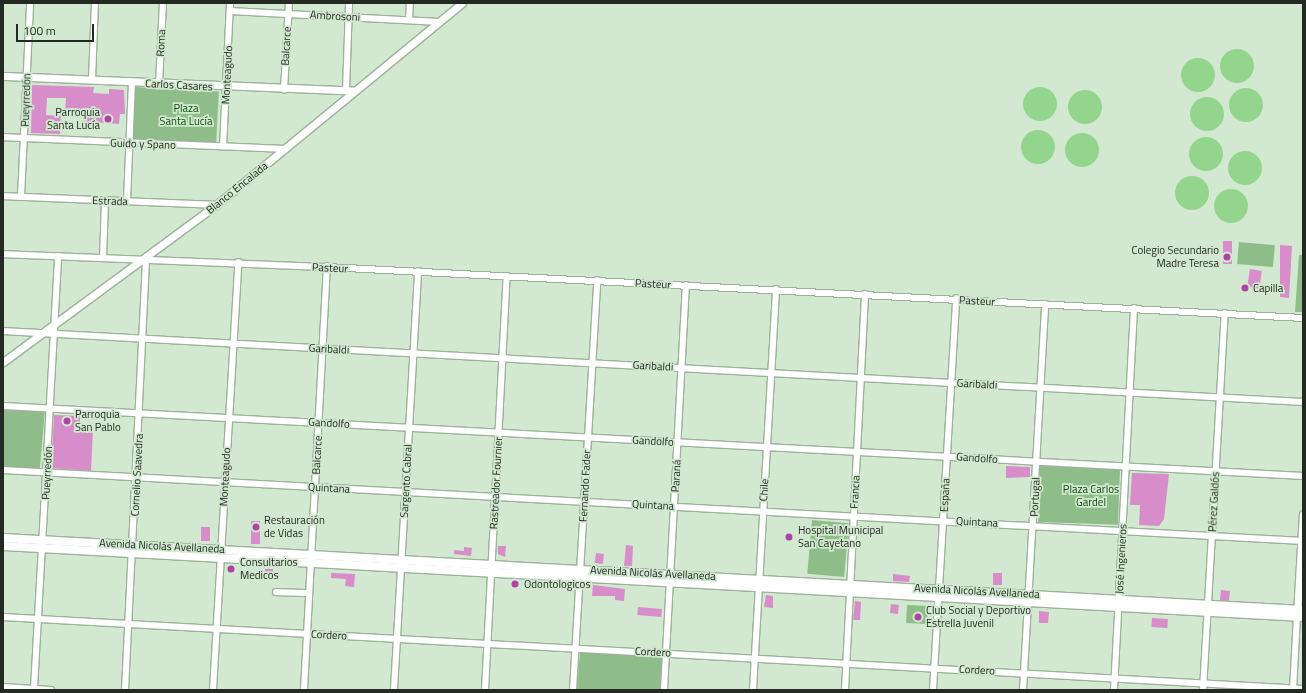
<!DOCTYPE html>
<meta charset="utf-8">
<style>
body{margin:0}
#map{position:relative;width:1306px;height:693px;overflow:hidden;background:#d2e8d0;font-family:"Titillium Web",sans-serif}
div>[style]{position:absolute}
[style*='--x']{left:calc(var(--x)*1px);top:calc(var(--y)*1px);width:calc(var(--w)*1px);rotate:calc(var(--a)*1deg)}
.green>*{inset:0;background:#8ebd89;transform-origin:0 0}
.water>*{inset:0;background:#94d58e}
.round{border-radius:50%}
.building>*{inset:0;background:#d68dc9;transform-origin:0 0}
.roads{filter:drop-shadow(1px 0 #9cb29a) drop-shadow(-1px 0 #9cb29a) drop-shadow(0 1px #9cb29a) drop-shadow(0 -1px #9cb29a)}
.minor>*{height:5.5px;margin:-2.75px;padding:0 2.75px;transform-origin:2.75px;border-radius:2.75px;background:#fff}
.tertiary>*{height:7px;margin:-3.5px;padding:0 3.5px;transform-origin:3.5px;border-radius:3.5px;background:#fff}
.secondary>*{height:8px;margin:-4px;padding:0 4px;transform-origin:4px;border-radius:4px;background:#fff}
.dots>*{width:11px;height:11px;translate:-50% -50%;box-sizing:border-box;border:2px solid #d2e8d0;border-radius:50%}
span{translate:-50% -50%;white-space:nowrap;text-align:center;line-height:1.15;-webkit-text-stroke:3.5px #d2e8d0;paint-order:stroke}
.street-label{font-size:11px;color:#222a21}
.park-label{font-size:11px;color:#084c05}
.poi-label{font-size:11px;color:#222a21}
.right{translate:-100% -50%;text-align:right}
.left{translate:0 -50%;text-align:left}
.frame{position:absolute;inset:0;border:4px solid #222a21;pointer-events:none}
.scale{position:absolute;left:16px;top:24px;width:78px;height:18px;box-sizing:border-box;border:2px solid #222a21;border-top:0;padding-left:5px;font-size:12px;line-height:14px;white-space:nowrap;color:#222a21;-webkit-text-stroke:3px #d2e8d0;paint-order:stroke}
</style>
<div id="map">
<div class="green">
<div style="left:135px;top:87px;width:84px;height:53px;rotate:3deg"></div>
<div style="left:1239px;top:242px;width:36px;height:22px;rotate:5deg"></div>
<div style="clip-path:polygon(1299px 255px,1303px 255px,1303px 312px,1295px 312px)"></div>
<div style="left:3px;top:408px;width:42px;height:59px;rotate:5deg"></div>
<div style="left:1040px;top:466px;width:80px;height:56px;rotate:2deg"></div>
<div style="left:812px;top:520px;width:37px;height:54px;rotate:5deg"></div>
<div style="left:907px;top:605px;width:21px;height:18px;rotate:3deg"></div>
<div style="clip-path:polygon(580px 652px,662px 657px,662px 690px,577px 690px)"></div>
</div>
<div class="water">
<div class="round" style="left:1220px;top:49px;width:34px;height:34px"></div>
<div class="round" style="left:1181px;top:58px;width:34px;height:34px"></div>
<div class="round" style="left:1023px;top:87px;width:34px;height:34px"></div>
<div class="round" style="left:1229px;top:88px;width:34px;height:34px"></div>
<div class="round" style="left:1068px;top:90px;width:34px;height:34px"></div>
<div class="round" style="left:1190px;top:97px;width:34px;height:34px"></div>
<div class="round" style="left:1021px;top:130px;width:34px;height:34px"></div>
<div class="round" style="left:1065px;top:133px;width:34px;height:34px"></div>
<div class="round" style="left:1189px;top:137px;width:34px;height:34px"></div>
<div class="round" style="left:1228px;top:151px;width:34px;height:34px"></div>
<div class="round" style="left:1175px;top:176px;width:34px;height:34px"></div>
<div class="round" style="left:1214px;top:189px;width:34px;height:34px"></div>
</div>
<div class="building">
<div style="clip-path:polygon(32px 85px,94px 87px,93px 93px,109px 94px,109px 89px,124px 90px,125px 114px,120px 114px,119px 124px,91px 122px,91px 130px,83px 130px,83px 116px,65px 115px,66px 98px,47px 98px,46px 115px,61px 116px,60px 134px,31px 133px)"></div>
<div style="left:1223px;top:241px;width:9px;height:23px"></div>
<div style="clip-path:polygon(1280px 245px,1292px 246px,1289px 298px,1280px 297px)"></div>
<div style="left:1250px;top:269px;width:12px;height:18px;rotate:9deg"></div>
<div style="clip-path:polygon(54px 415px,80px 416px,80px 428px,93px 429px,91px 471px,51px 468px)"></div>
<div style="clip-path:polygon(1006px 466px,1030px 467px,1030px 477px,1006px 478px)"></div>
<div style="clip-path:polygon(1132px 473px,1169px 474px,1164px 519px,1159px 526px,1139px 525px,1140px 505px,1130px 505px)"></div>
<div style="left:251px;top:521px;width:9px;height:23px"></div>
<div style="left:201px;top:527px;width:9px;height:14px"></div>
<div style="clip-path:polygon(626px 545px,633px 546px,632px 566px,624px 566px)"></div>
<div style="clip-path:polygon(498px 546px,506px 546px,505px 557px,498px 554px)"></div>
<div style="clip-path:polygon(464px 547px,472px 548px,471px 556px,454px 554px,454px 550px,464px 551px)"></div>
<div style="left:596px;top:553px;width:8px;height:10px;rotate:7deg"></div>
<div style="left:265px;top:569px;width:8px;height:11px"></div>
<div style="clip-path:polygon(331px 573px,355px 574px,354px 587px,345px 586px,346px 579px,331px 578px)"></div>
<div style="left:993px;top:573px;width:9px;height:12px"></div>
<div style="clip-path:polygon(893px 574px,910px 576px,909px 582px,893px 581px)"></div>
<div style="clip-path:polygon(593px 585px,625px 589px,624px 601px,615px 600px,615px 596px,592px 596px)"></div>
<div style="left:1221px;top:590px;width:9px;height:10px;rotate:6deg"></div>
<div style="clip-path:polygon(766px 595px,773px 596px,773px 608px,764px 607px)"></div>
<div style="clip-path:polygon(855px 601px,861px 602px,860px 620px,853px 620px)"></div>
<div style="left:891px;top:604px;width:8px;height:9px;rotate:7deg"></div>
<div style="left:638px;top:607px;width:24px;height:8px;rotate:5deg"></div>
<div style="clip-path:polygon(1039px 611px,1049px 612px,1048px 623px,1039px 623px)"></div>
<div style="left:1152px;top:618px;width:16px;height:9px;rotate:4deg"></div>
</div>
<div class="roads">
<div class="minor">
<div style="--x:230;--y:11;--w:210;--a:3"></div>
<div style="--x:409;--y:20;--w:17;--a:-87"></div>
<div style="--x:92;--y:80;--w:77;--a:-87.8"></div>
<div style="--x:159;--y:84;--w:81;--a:-87.2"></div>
<div style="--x:284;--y:90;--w:87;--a:-86.7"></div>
<div style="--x:346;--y:91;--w:88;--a:-88"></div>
<div style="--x:3;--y:137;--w:281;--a:2.4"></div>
<div style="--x:223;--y:147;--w:144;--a:-87.2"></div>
<div style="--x:3;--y:196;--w:213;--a:2.4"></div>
<div style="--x:21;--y:197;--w:194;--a:-87.3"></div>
<div style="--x:127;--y:201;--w:119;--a:-87.6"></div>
<div style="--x:3;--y:254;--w:324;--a:2.3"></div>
<div style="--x:327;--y:267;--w:977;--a:2.99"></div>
<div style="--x:103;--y:258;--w:57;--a:-88"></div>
<div style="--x:3;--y:331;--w:1302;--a:3.13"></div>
<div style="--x:3;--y:406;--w:1302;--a:3.08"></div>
<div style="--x:3;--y:470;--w:1302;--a:3.13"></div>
<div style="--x:276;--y:592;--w:33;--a:2"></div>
<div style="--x:3;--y:617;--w:1302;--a:3.17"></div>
<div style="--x:3;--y:687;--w:48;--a:3.6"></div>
<div style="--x:34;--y:689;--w:433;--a:-86.8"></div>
<div style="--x:125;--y:690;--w:431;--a:-87.2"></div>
<div style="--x:213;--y:690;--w:428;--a:-86.6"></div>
<div style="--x:304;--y:690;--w:424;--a:-86.9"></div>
<div style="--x:394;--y:690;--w:419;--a:-86.7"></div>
<div style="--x:485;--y:690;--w:414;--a:-87"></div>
<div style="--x:573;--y:690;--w:410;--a:-86.6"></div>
<div style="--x:664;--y:690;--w:405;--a:-86.9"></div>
<div style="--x:753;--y:690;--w:401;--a:-86.7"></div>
<div style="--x:845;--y:690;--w:396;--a:-87.1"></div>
<div style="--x:933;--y:690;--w:392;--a:-86.6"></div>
<div style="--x:1023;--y:690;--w:386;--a:-86.7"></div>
<div style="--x:1114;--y:690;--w:382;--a:-87"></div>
<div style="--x:1203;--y:690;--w:377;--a:-86.7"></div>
<div style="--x:1293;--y:690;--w:74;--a:-86.9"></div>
</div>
<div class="tertiary">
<div style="--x:3;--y:76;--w:351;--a:2.4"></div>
<div style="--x:3;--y:362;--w:265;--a:-36.4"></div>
<div style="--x:216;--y:205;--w:318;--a:-39.4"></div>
<div style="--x:1297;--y:614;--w:100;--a:-86.6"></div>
</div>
<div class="secondary">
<div style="--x:3;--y:538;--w:1302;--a:3.17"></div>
<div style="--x:3;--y:546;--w:1302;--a:3.13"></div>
</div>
</div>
<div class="dots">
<div style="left:108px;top:119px;background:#b042a1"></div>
<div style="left:1227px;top:257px;background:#b042a1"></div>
<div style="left:1245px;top:288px;background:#b042a1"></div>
<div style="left:67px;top:421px;background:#b042a1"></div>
<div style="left:256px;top:527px;background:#b042a1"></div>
<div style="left:789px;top:537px;background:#b042a1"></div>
<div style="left:231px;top:569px;background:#b042a1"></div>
<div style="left:515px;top:584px;background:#b042a1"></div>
<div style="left:918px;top:617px;background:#b042a1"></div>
</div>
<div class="street-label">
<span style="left:335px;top:16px;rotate:3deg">Ambrosoni</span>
<span style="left:161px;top:43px;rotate:-87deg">Roma</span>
<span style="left:286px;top:46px;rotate:-87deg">Balcarce</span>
<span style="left:227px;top:75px;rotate:-87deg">Monteagudo</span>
<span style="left:179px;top:85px;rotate:3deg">Carlos Casares</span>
<span style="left:26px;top:100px;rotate:-88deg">Pueyrredón</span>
<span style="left:143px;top:144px;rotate:2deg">Guido y Spano</span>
<span style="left:237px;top:188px;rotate:-39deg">Blanco Encalada</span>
<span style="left:110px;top:201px;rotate:2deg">Estrada</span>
<span style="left:330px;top:268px;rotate:3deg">Pasteur</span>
<span style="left:653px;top:284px;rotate:3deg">Pasteur</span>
<span style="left:977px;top:301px;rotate:3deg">Pasteur</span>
<span style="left:329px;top:349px;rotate:3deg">Garibaldi</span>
<span style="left:653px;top:366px;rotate:3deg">Garibaldi</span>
<span style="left:977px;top:384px;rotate:3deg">Garibaldi</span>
<span style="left:329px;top:423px;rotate:3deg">Gandolfo</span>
<span style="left:653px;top:441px;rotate:3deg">Gandolfo</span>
<span style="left:317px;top:455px;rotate:-87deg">Balcarce</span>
<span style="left:977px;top:458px;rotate:4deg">Gandolfo</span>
<span style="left:47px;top:473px;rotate:-87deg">Pueyrredón</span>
<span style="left:137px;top:475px;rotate:-87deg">Cornelio Saavedra</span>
<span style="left:676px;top:476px;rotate:-87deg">Paraná</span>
<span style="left:225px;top:477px;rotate:-87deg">Monteagudo</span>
<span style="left:406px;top:481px;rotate:-87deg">Sargento Cabral</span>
<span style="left:496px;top:483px;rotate:-87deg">Rastreador Fournier</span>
<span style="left:585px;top:486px;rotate:-87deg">Fernando Fader</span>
<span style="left:329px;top:488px;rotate:3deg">Quintana</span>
<span style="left:764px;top:490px;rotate:-87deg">Chile</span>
<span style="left:855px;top:492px;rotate:-87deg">Francia</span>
<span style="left:945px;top:495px;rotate:-87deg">España</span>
<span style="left:1035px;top:497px;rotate:-87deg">Portugal</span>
<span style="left:1214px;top:502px;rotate:-87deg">Pérez Galdós</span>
<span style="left:653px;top:505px;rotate:3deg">Quintana</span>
<span style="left:977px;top:522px;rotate:3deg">Quintana</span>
<span style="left:162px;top:546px;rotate:3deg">Avenida Nicolás Avellaneda</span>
<span style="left:1121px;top:559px;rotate:-87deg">José Ingenieros</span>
<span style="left:653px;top:573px;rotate:3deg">Avenida Nicolás Avellaneda</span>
<span style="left:977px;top:591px;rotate:3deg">Avenida Nicolás Avellaneda</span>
<span style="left:329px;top:635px;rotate:3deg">Cordero</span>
<span style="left:653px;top:652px;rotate:3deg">Cordero</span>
<span style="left:977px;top:670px;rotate:3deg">Cordero</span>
</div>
<div class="park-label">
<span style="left:186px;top:115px">Plaza<br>Santa Lucía</span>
<span style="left:1091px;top:496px">Plaza Carlos<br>Gardel</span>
</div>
<div class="poi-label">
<span class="right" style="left:100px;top:119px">Parroquia<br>Santa Lucía</span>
<span class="right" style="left:1219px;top:257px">Colegio Secundario<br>Madre Teresa</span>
<span class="left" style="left:1253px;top:288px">Capilla</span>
<span class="left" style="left:75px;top:421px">Parroquia<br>San Pablo</span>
<span class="left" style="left:264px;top:527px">Restauración<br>de Vidas</span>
<span class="left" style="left:798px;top:537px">Hospital Municipal<br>San Cayetano</span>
<span class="left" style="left:240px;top:569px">Consultarios<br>Medicos</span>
<span class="left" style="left:524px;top:584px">Odontologicos</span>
<span class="left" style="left:926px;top:617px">Club Social y Deportivo<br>Estrella Juvenil</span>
</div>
<div class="frame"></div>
<div class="scale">100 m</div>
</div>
